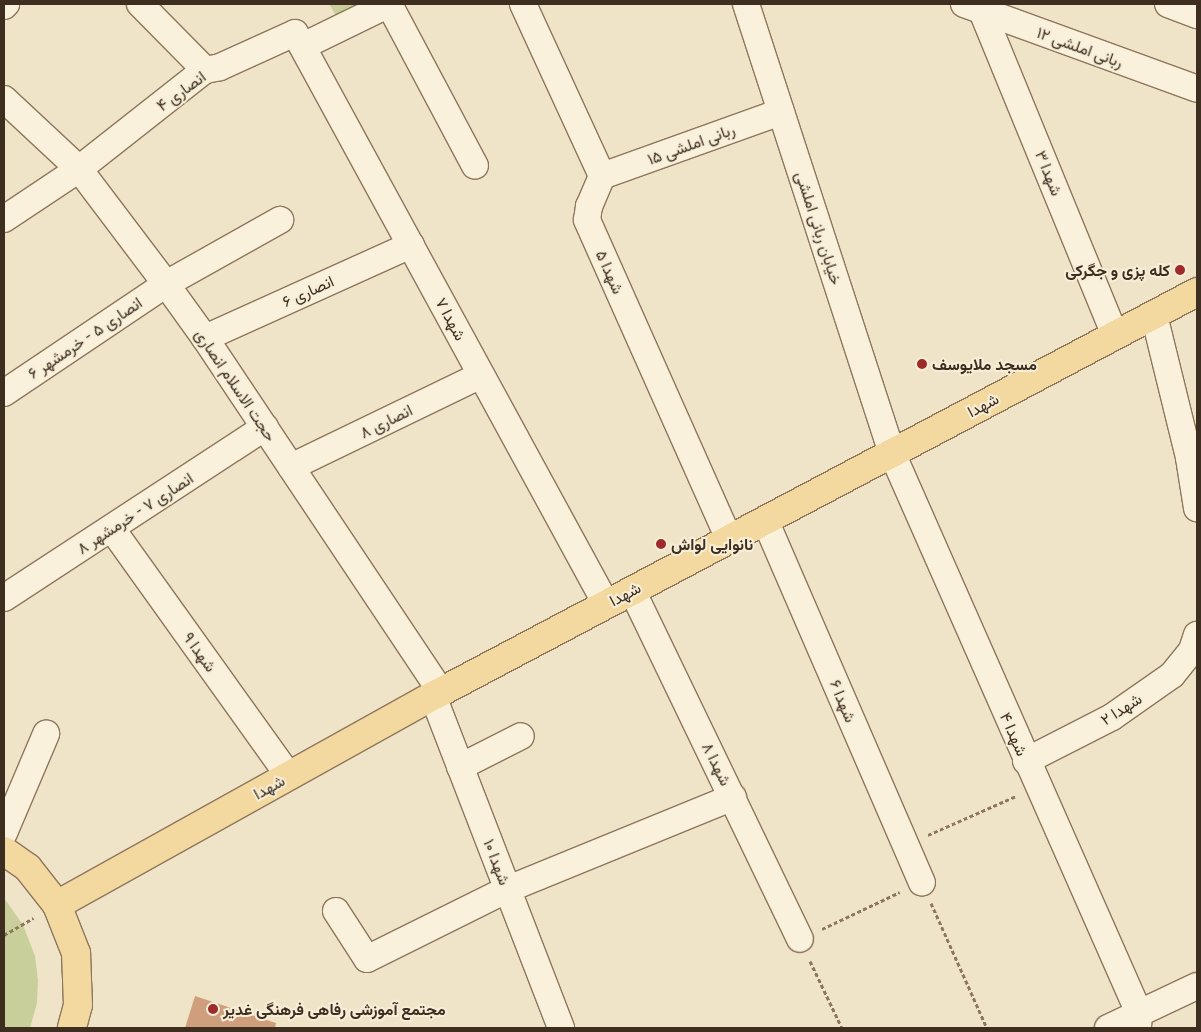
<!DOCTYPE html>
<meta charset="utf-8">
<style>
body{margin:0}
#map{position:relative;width:1201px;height:1032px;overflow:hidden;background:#f0e4c8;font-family:"IBM Plex Serif",Vazirmatn,serif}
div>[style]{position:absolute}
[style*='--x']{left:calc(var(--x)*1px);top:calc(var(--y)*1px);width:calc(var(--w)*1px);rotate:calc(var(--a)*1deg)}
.green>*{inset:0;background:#c9cf9b}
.building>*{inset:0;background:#cf9f7d}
.path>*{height:3px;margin-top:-1.5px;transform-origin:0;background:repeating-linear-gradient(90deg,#8d765c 0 4px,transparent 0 6.5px)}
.roads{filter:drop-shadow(1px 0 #8d765c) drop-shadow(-1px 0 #8d765c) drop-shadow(0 1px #8d765c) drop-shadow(0 -1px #8d765c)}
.minor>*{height:26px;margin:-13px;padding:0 13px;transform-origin:13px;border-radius:13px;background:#faf1dc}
.major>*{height:28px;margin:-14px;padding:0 14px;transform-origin:14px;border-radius:14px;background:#f3d9a0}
.dots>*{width:14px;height:14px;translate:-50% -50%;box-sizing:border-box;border:2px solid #f7eed8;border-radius:50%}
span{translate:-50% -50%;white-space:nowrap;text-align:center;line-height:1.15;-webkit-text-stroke:4px #f7eed8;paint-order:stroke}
.street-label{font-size:16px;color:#3d2e20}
.poi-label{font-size:16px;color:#3d2e20;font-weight:700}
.right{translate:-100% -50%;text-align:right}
.left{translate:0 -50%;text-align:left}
.frame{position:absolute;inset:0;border:5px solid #3d2e20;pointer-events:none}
</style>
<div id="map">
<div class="green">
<div style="clip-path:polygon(329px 4px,368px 4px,338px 19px)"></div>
<div style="clip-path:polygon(4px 898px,23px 925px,35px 956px,38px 980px,37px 1003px,30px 1028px,4px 1028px)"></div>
</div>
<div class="building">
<div style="clip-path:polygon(195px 996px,276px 1023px,275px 1028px,185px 1028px)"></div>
</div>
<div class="path">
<div style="--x:928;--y:835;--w:96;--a:-23.9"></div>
<div style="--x:931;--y:903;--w:137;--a:65.9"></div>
<div style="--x:822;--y:929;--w:86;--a:-25.4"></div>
<div style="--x:4;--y:935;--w:34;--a:-30"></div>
<div style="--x:810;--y:961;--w:74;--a:64.5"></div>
</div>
<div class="roads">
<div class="minor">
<div style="--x:140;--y:4;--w:93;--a:45.4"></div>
<div style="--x:389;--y:4;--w:183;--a:62"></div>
<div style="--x:523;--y:4;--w:189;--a:65.3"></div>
<div style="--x:602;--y:176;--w:33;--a:113"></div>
<div style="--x:589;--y:206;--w:14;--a:98"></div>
<div style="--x:587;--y:220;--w:349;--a:66"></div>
<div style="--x:746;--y:4;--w:472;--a:72"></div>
<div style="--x:892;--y:453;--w:612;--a:66.2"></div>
<div style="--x:1139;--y:1013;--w:15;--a:94"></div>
<div style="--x:964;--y:4;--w:248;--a:20"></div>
<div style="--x:1168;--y:4;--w:31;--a:21"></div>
<div style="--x:4;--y:6;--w:3;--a:-45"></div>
<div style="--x:982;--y:11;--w:350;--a:67.7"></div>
<div style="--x:303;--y:46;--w:96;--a:-26"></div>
<div style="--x:4;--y:99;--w:103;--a:43"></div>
<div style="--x:79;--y:169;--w:144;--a:52.9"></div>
<div style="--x:166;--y:284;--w:67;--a:54.2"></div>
<div style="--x:205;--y:338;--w:425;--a:56.3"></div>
<div style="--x:602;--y:176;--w:190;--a:-19.7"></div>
<div style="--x:4;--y:219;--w:90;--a:-33.7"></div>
<div style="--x:79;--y:169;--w:160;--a:-38.2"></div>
<div style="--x:205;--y:70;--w:15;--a:-11"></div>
<div style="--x:220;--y:67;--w:82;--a:-24.4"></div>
<div style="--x:295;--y:33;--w:650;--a:61.42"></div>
<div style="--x:1154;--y:315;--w:147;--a:76.2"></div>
<div style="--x:1189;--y:458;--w:51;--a:80.9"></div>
<div style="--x:205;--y:338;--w:226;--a:-24.3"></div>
<div style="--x:4;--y:393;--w:195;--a:-33.9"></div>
<div style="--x:166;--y:284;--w:131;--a:-29.3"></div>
<div style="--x:291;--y:467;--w:211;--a:-25.8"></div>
<div style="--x:765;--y:520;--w:395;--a:66.6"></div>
<div style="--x:112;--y:529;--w:304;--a:54.4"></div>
<div style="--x:632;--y:590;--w:387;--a:64.3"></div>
<div style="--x:4;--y:598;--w:312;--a:-33.2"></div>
<div style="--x:433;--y:696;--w:356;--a:68.9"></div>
<div style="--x:1026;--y:761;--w:97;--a:-27.1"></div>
<div style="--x:1112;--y:717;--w:73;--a:-35"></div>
<div style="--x:1172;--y:675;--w:32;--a:-51"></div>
<div style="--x:1192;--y:650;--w:16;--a:-72"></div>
<div style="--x:460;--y:767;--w:68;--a:-26.9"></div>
<div style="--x:4;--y:833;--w:108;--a:-67"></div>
<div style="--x:336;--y:911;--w:57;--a:57.1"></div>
<div style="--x:367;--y:959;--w:157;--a:-26.4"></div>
<div style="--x:508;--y:889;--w:243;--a:-22.2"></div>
<div style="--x:1108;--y:1028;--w:98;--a:-25.3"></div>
</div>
<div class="major">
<div style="--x:4;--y:851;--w:29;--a:35"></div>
<div style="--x:28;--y:868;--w:47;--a:51.9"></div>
<div style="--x:57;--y:905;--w:52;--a:68.4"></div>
<div style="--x:76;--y:953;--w:52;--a:87.8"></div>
<div style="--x:78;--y:1005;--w:24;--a:105"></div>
<div style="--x:57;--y:905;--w:430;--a:-29.1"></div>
<div style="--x:433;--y:696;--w:864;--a:-27.87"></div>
</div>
</div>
<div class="dots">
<div style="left:1180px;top:270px;background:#9e2a2b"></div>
<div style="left:922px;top:364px;background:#9e2a2b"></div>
<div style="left:661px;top:544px;background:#9e2a2b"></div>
<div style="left:213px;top:1009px;background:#9e2a2b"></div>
</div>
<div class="street-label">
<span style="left:1080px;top:47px;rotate:20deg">ربانی املشی ۱۲</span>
<span style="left:181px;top:91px;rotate:-36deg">انصاری ۴</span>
<span style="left:691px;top:144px;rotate:-20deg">ربانی املشی ۱۵</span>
<span style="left:1049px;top:173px;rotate:68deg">شهدا ۳</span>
<span style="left:819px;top:228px;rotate:72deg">خیابان ربانی املشی</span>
<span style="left:610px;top:272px;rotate:66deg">شهدا ۵</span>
<span style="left:308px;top:291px;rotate:-24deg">انصاری ۶</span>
<span style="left:451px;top:319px;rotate:62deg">شهدا ۷</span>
<span style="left:85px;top:338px;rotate:-34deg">انصاری ۵ - خرمشهر ۶</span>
<span style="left:236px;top:385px;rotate:56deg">حجت الاسلام انصاری</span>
<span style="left:983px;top:405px;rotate:-28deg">شهدا</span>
<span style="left:386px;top:421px;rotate:-26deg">انصاری ۸</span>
<span style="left:135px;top:513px;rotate:-33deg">انصاری ۷ - خرمشهر ۸</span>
<span style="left:625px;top:594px;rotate:-28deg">شهدا</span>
<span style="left:200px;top:652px;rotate:54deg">شهدا ۹</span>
<span style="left:843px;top:701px;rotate:67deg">شهدا ۶</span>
<span style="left:1121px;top:709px;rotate:-33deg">شهدا ۲</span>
<span style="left:1014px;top:734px;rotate:66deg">شهدا ۴</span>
<span style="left:717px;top:764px;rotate:64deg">شهدا ۸</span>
<span style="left:269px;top:787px;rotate:-29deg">شهدا</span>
<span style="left:497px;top:862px;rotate:69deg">شهدا ۱۰</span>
</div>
<div class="poi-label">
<span class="right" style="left:1170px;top:270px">کله پزی و جگرکی</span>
<span class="left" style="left:932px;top:364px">مسجد ملایوسف</span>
<span class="left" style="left:671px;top:544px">نانوایی لواش</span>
<span class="left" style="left:223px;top:1009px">مجتمع آموزشی رفاهی فرهنگی غدیر</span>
</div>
<div class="frame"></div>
</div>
